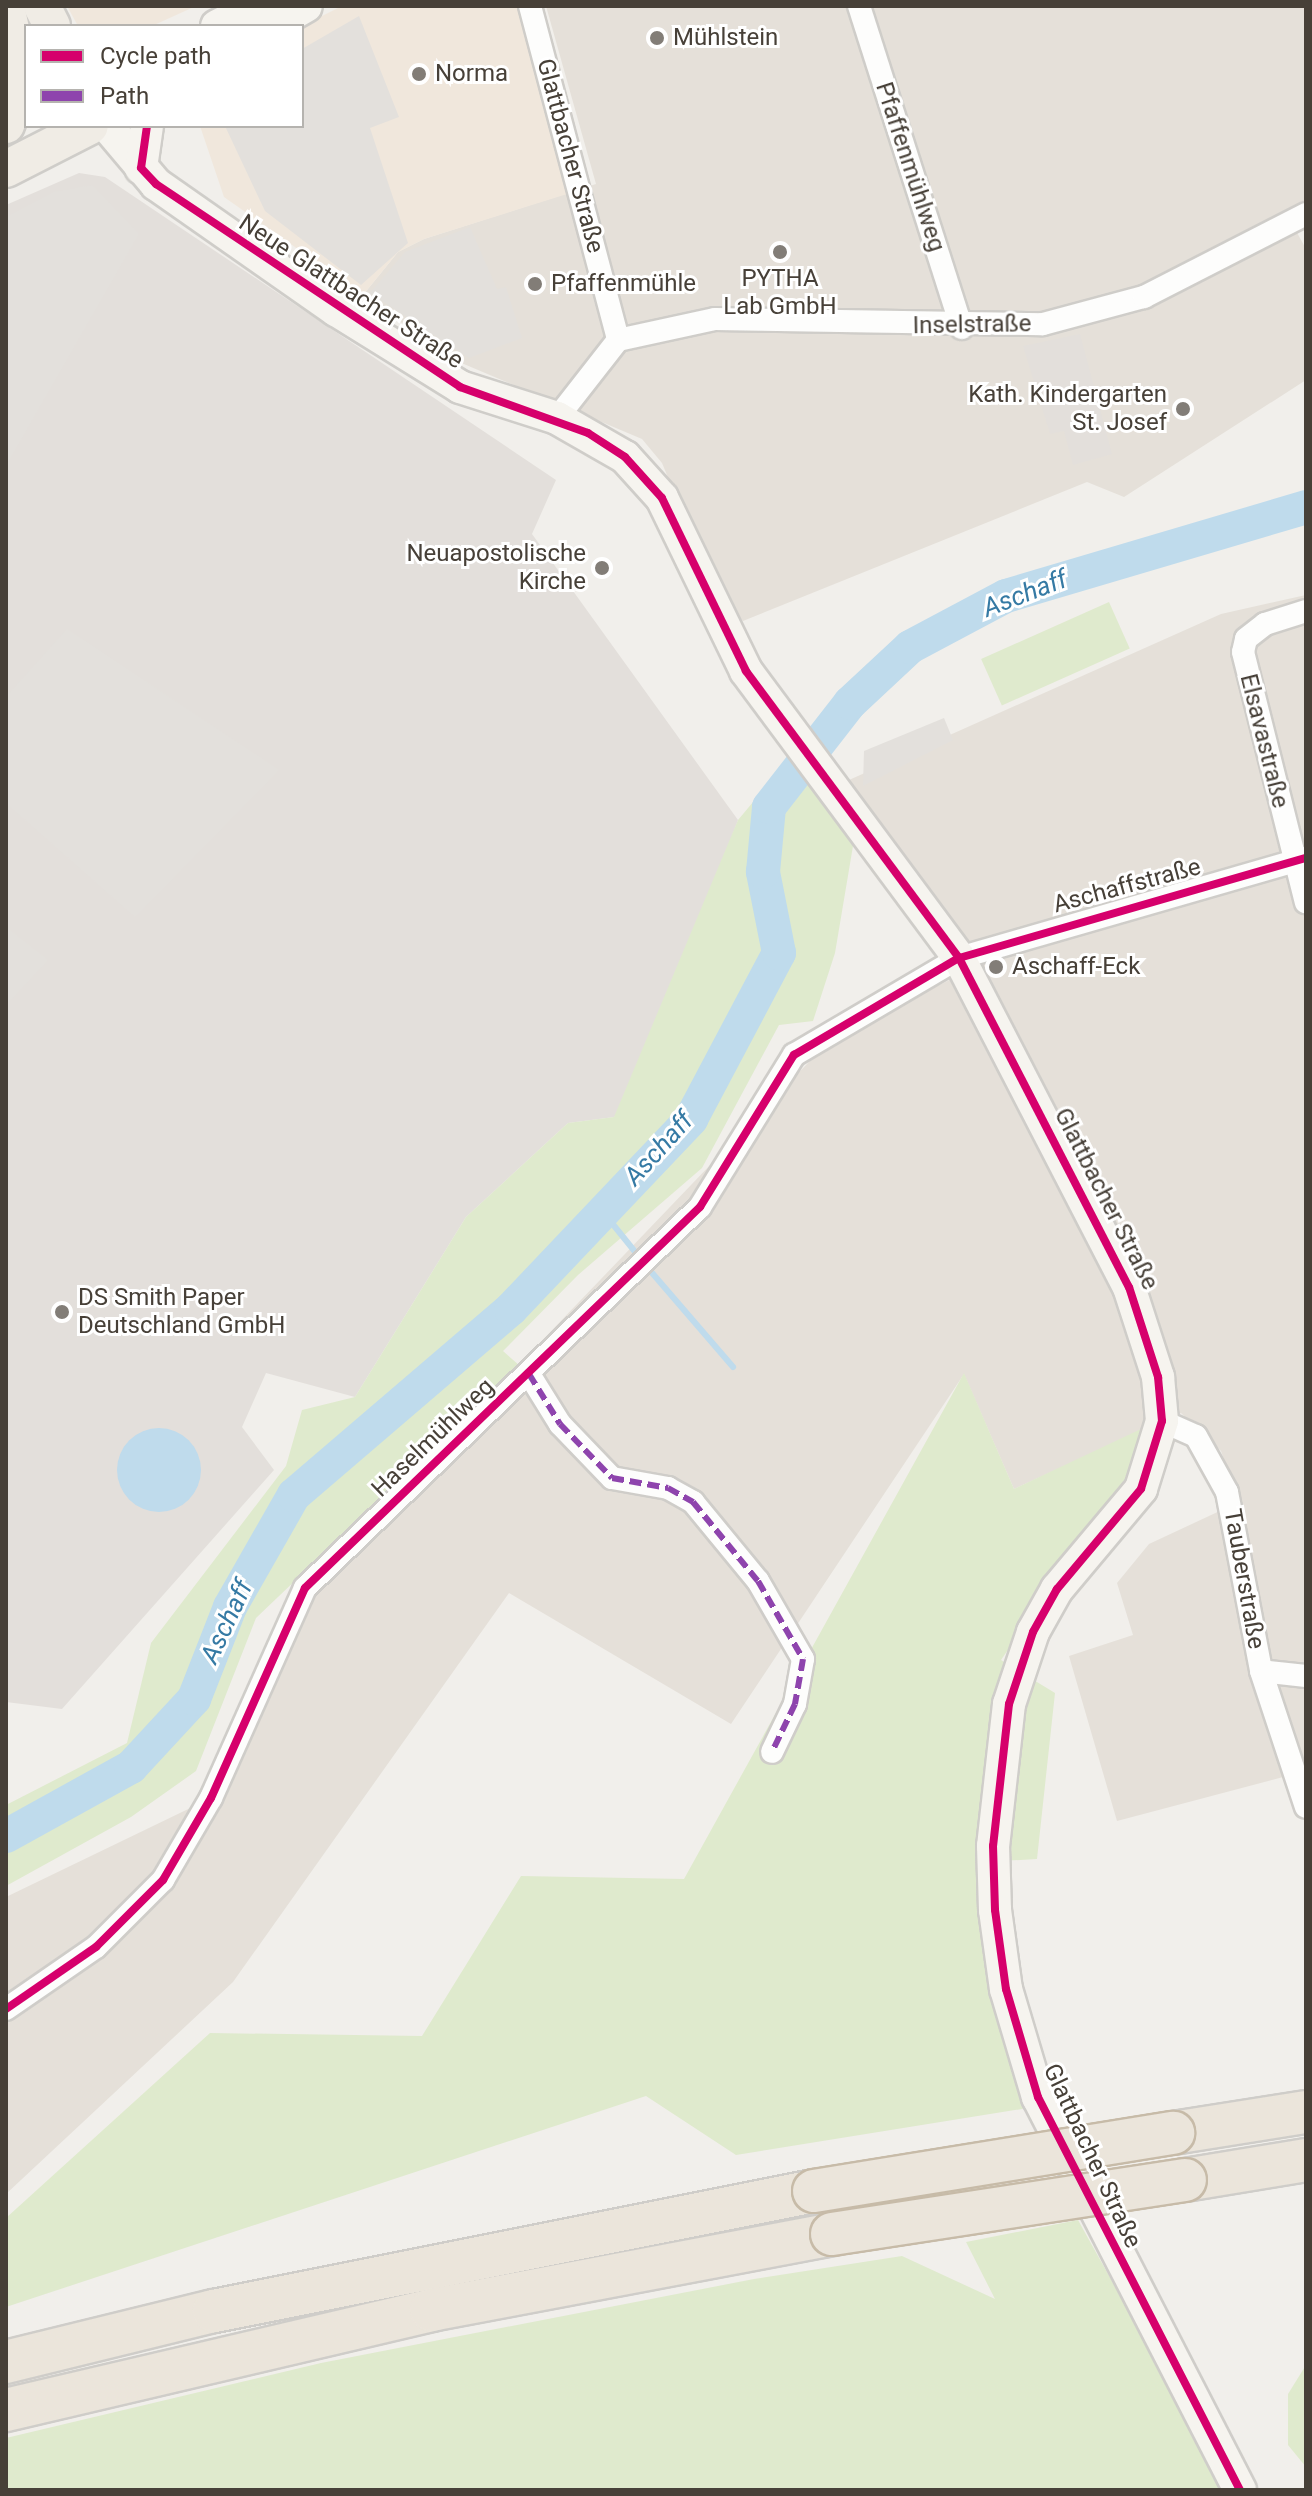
<!DOCTYPE html>
<meta charset="utf-8">
<style>
body{margin:0}
#map{position:relative;width:1312px;height:2496px;overflow:hidden;background:#f1efeb;font-family:Roboto,sans-serif}
div>[style]{position:absolute}
[style*='--x']{left:calc(var(--x)*1px);top:calc(var(--y)*1px);width:calc(var(--w)*1px);rotate:calc(var(--a)*1deg)}
.residential>*{inset:0;background:#e5e0d9}
.commercial>*{inset:0;background:#f0e7dc}
.industrial>*{inset:0;background:#e3dfdb}
.green>*{inset:0;background:#dfeacd;transform-origin:0 0}
.parking>*{inset:0;background:#e3e0dc}
.water>*{inset:0;background:#bfdbec}
.round{border-radius:50%}
.stream>*{height:6px;margin:-3px;padding:0 3px;transform-origin:3px;border-radius:3px;background:#bfdbec}
.river>*{height:34px;margin:-17px;padding:0 17px;transform-origin:17px;border-radius:17px;background:#bfdbec}
.roads{filter:drop-shadow(2px 0 #cfcdc9) drop-shadow(-2px 0 #cfcdc9) drop-shadow(0 2px #cfcdc9) drop-shadow(0 -2px #cfcdc9)}
.street>*{height:22px;margin:-11px;padding:0 11px;transform-origin:11px;border-radius:11px;background:#fdfdfc}
.secondary>*{height:32px;margin:-16px;padding:0 16px;transform-origin:16px;border-radius:16px;background:#f6f4ef}
.primary>*{height:36px;margin:-18px;padding:0 18px;transform-origin:18px;border-radius:18px;background:#f0ece5}
.highway>*{height:42px;margin:-21px;padding:0 21px;transform-origin:21px;border-radius:21px;background:#ebe5db}
.bridges{filter:drop-shadow(2px 0 #c7bba8) drop-shadow(-2px 0 #c7bba8) drop-shadow(0 2px #c7bba8) drop-shadow(0 -2px #c7bba8)}
.highway-bridge>*{height:42px;margin:-21px;padding:0 21px;transform-origin:21px;border-radius:21px;background:#ebe5db}
.quiet>*{height:6px;margin-top:-3px;transform-origin:0;background:repeating-linear-gradient(90deg,#8e44ad 0 12px,transparent 0 18px)}
.cycleway>*{height:8px;margin:-4px;padding:0 4px;transform-origin:4px;border-radius:4px;background:#d6006c}
.dots>*{width:22px;height:22px;translate:-50% -50%;box-sizing:border-box;border:4px solid #fff;border-radius:50%}
span{translate:-50% -50%;white-space:nowrap;text-align:center;line-height:1.15;-webkit-text-stroke:6px #fff;paint-order:stroke}
.poi-label{font-size:24px;color:#474038}
.left{translate:0 -50%;text-align:left}
.right{translate:-100% -50%;text-align:right}
.street-label{font-size:24px;color:#474038}
.water-label{font-size:26px;color:#357aa4;font-style:italic}
.frame{position:absolute;inset:0;border:8px solid #474038;pointer-events:none}
.legend{position:absolute;left:24px;top:24px;width:280px;height:104px;box-sizing:border-box;background:#fff;border:2px solid #b5b3af;margin:0;padding:10px 14px;list-style:none;font-size:24px;color:#474038}
.legend li{display:flex;align-items:center;gap:16px;height:40px}
.legend b{width:40px;border:2px solid #b5b3af}
</style>
<div id="map">
<div class="residential">
<div style="clip-path:polygon(546px 6px,1306px 6px,1306px 223px,1295px 229px,1306px 249px,1306px 380px,1124px 497px,1087px 482px,743px 621px,715px 591px,662px 463px,642px 439px,452px 359px,363px 295px,398px 252px,424px 239px,596px 184px)"></div>
<div style="clip-path:polygon(1306px 595px,1306px 1782px,1302px 1772px,1117px 1821px,1069px 1656px,1133px 1635px,1117px 1583px,1149px 1544px,1239px 1502px,1221px 1451px,1181px 1413px,1014px 1489px,964px 1374px,731px 1724px,509px 1593px,233px 1982px,6px 2194px,6px 1897px,211px 1798px,305px 1588px,829px 1041px,979px 965px,849px 780px,1221px 614px)"></div>
</div>
<div class="commercial">
<div style="clip-path:polygon(67px 6px,196px 6px,152px 26px,78px 26px)"></div>
<div style="clip-path:polygon(342px 6px,520px 6px,567px 194px,424px 239px,398px 252px,363px 295px,224px 197px,200px 126px,302px 126px,302px 26px)"></div>
</div>
<div class="industrial">
<div style="clip-path:polygon(79px 173px,105px 177px,556px 480px,532px 534px,738px 820px,634px 1098px,614px 1117px,568px 1123px,466px 1217px,355px 1397px,266px 1373px,242px 1427px,274px 1470px,62px 1709px,6px 1702px,6px 205px)"></div>
<div style="clip-path:polygon(1080px 334px,1112px 454px,1073px 465px,1064px 431px,1050px 434px,1023px 346px)"></div>
</div>
<div class="green">
<div style="left:1109px;top:602px;width:51px;height:140px;rotate:66deg"></div>
<div style="clip-path:polygon(794px 753px,854px 840px,835px 953px,813px 1021px,779px 1025px,702px 1168px,578px 1275px,503px 1351px,520px 1366px,256px 1618px,196px 1771px,131px 1817px,6px 1886px,6px 1805px,127px 1743px,151px 1643px,286px 1466px,302px 1410px,355px 1397px,466px 1217px,568px 1123px,614px 1117px,738px 820px)"></div>
<div style="clip-path:polygon(964px 1373px,1014px 1489px,1141px 1429px,1138px 1460px,1001px 1660px,1055px 1693px,1037px 1859px,981px 1862px,1028px 2108px,736px 2155px,646px 2096px,6px 2307px,6px 2218px,210px 2033px,422px 2036px,521px 1876px,684px 1879px)"></div>
<div style="clip-path:polygon(1078px 2220px,1228px 2490px,6px 2490px,6px 2438px,321px 2363px,754px 2279px,902px 2256px,995px 2299px,966px 2242px)"></div>
<div style="clip-path:polygon(1306px 2365px,1306px 2467px,1288px 2445px,1288px 2394px)"></div>
</div>
<div class="parking">
<div style="clip-path:polygon(359px 16px,399px 117px,370px 128px,408px 243px,361px 285px,265px 211px,225px 126px,302px 126px,302px 49px)"></div>
<div style="clip-path:polygon(92px 185px,139px 234px,6px 466px,6px 217px,54px 192px)"></div>
<div style="clip-path:polygon(470px 227px,497px 289px,506px 287px,522px 338px,469px 358px,370px 293px,405px 252px)"></div>
<div style="clip-path:polygon(67px 629px,279px 770px,135px 917px,6px 803px,6px 697px)"></div>
<div style="clip-path:polygon(944px 718px,953px 740px,863px 786px,864px 751px)"></div>
<div style="clip-path:polygon(6px 927px,48px 960px,6px 1005px)"></div>
</div>
<div class="water">
<div class="round" style="left:117px;top:1428px;width:84px;height:84px"></div>
</div>
<div class="stream">
<div style="--x:603;--y:1212;--w:59;--a:51.2"></div>
<div style="--x:647;--y:1267;--w:132;--a:49.3"></div>
</div>
<div class="river">
<div style="--x:6;--y:1836;--w:143;--a:-28.9"></div>
<div style="--x:131;--y:1767;--w:93;--a:-47.2"></div>
<div style="--x:194;--y:1699;--w:99;--a:-68.6"></div>
<div style="--x:230;--y:1607;--w:129;--a:-60.3"></div>
<div style="--x:294;--y:1495;--w:286;--a:-40.6"></div>
<div style="--x:511;--y:1309;--w:262;--a:-46.5"></div>
<div style="--x:691;--y:1119;--w:188;--a:-62.1"></div>
<div style="--x:779;--y:953;--w:83;--a:-101.2"></div>
<div style="--x:763;--y:872;--w:65;--a:-84.7"></div>
<div style="--x:769;--y:807;--w:132;--a:-52.1"></div>
<div style="--x:850;--y:703;--w:82;--a:-43"></div>
<div style="--x:910;--y:647;--w:109;--a:-28"></div>
<div style="--x:1006;--y:596;--w:313;--a:-16.5"></div>
</div>
<div class="roads">
<div class="street">
<div style="--x:530;--y:6;--w:345;--a:75.2"></div>
<div style="--x:618;--y:340;--w:99;--a:128"></div>
<div style="--x:859;--y:6;--w:338;--a:72.3"></div>
<div style="--x:618;--y:340;--w:99;--a:-12.2"></div>
<div style="--x:715;--y:319;--w:328;--a:0.9"></div>
<div style="--x:1043;--y:324;--w:105;--a:-15"></div>
<div style="--x:1144;--y:297;--w:182;--a:-27.1"></div>
<div style="--x:1306;--y:611;--w:43;--a:162.4"></div>
<div style="--x:1265;--y:624;--w:24;--a:142"></div>
<div style="--x:1246;--y:639;--w:13;--a:103"></div>
<div style="--x:1243;--y:652;--w:258;--a:75.9"></div>
<div style="--x:529;--y:1374;--w:59;--a:58.2"></div>
<div style="--x:560;--y:1424;--w:75;--a:46.1"></div>
<div style="--x:612;--y:1478;--w:57;--a:10.1"></div>
<div style="--x:668;--y:1488;--w:29;--a:29"></div>
<div style="--x:693;--y:1502;--w:102;--a:50.6"></div>
<div style="--x:758;--y:1581;--w:90;--a:60"></div>
<div style="--x:803;--y:1659;--w:46;--a:100.1"></div>
<div style="--x:795;--y:1704;--w:53;--a:115.6"></div>
<div style="--x:1162;--y:1421;--w:37;--a:24"></div>
<div style="--x:1196;--y:1436;--w:64;--a:61"></div>
<div style="--x:1227;--y:1492;--w:182;--a:79.2"></div>
<div style="--x:1306;--y:1676;--w:45;--a:-173.7"></div>
<div style="--x:1261;--y:1671;--w:143;--a:71.7"></div>
<div style="--x:6;--y:2009;--w:109;--a:-34.6"></div>
<div style="--x:96;--y:1947;--w:95;--a:-45"></div>
<div style="--x:163;--y:1880;--w:95;--a:-59.7"></div>
<div style="--x:211;--y:1798;--w:230;--a:-65.9"></div>
<div style="--x:305;--y:1588;--w:549;--a:-43.97"></div>
<div style="--x:700;--y:1207;--w:179;--a:-58.3"></div>
<div style="--x:794;--y:1055;--w:191;--a:-30.5"></div>
<div style="--x:959;--y:958;--w:361;--a:-16.1"></div>
</div>
<div class="secondary">
<div style="--x:217;--y:26;--w:45;--a:-26.6"></div>
<div style="--x:271;--y:26;--w:40;--a:-29.7"></div>
<div style="--x:107;--y:126;--w:76;--a:49.8"></div>
<div style="--x:156;--y:184;--w:220;--a:35"></div>
<div style="--x:336;--y:310;--w:146;--a:31.8"></div>
<div style="--x:460;--y:387;--w:102;--a:17.7"></div>
<div style="--x:557;--y:418;--w:78;--a:29.8"></div>
<div style="--x:625;--y:457;--w:55;--a:47.9"></div>
<div style="--x:662;--y:498;--w:192;--a:64.1"></div>
<div style="--x:746;--y:671;--w:357;--a:53.4"></div>
<div style="--x:959;--y:958;--w:370;--a:62.7"></div>
<div style="--x:1129;--y:1287;--w:95;--a:72.1"></div>
<div style="--x:1158;--y:1377;--w:44;--a:84.8"></div>
<div style="--x:1162;--y:1421;--w:71;--a:107.2"></div>
<div style="--x:1141;--y:1489;--w:131;--a:130"></div>
<div style="--x:1057;--y:1589;--w:49;--a:119.2"></div>
<div style="--x:1033;--y:1632;--w:76;--a:108.4"></div>
<div style="--x:1009;--y:1704;--w:143;--a:96.4"></div>
<div style="--x:993;--y:1846;--w:64;--a:88.2"></div>
<div style="--x:995;--y:1910;--w:80;--a:82.1"></div>
<div style="--x:1006;--y:1989;--w:113;--a:73.5"></div>
<div style="--x:1038;--y:2097;--w:442;--a:62.8"></div>
<div style="--x:141;--y:168;--w:42;--a:-81.9"></div>
</div>
<div class="primary">
<div style="--x:42;--y:6;--w:22;--a:63"></div>
<div style="--x:6;--y:125;--w:47;--a:-70"></div>
<div style="--x:22;--y:81;--w:77;--a:-102"></div>
<div style="--x:6;--y:169;--w:94;--a:-27.1"></div>
</div>
<div class="highway">
<div style="--x:1173;--y:2133;--w:135;--a:-9"></div>
<div style="--x:1185;--y:2180;--w:123;--a:-9.4"></div>
<div style="--x:6;--y:2362;--w:214;--a:-13.8"></div>
<div style="--x:214;--y:2311;--w:612;--a:-11.31"></div>
<div style="--x:6;--y:2410;--w:437;--a:-13.2"></div>
<div style="--x:431;--y:2310;--w:408;--a:-10.7"></div>
</div>
</div>
<div class="bridges">
<div class="highway-bridge">
<div style="--x:814;--y:2191;--w:364;--a:-9.2"></div>
<div style="--x:832;--y:2234;--w:357;--a:-8.7"></div>
</div>
</div>
<div class="quiet">
<div style="--x:529;--y:1374;--w:59;--a:58.2"></div>
<div style="--x:560;--y:1424;--w:75;--a:46.1"></div>
<div style="--x:612;--y:1478;--w:57;--a:10.1"></div>
<div style="--x:668;--y:1488;--w:29;--a:29"></div>
<div style="--x:693;--y:1502;--w:102;--a:50.6"></div>
<div style="--x:758;--y:1581;--w:90;--a:60"></div>
<div style="--x:803;--y:1659;--w:46;--a:100.1"></div>
<div style="--x:795;--y:1704;--w:53;--a:115.6"></div>
</div>
<div class="cycleway">
<div style="--x:147;--y:126;--w:42;--a:98.1"></div>
<div style="--x:141;--y:168;--w:22;--a:47"></div>
<div style="--x:156;--y:184;--w:366;--a:33.7"></div>
<div style="--x:460;--y:387;--w:136;--a:19.8"></div>
<div style="--x:588;--y:433;--w:44;--a:33"></div>
<div style="--x:625;--y:457;--w:55;--a:47.9"></div>
<div style="--x:662;--y:498;--w:192;--a:64.1"></div>
<div style="--x:746;--y:671;--w:357;--a:53.4"></div>
<div style="--x:959;--y:958;--w:370;--a:62.7"></div>
<div style="--x:1129;--y:1287;--w:95;--a:72.1"></div>
<div style="--x:1158;--y:1377;--w:44;--a:84.8"></div>
<div style="--x:1162;--y:1421;--w:71;--a:107.2"></div>
<div style="--x:1141;--y:1489;--w:131;--a:130"></div>
<div style="--x:1057;--y:1589;--w:49;--a:119.2"></div>
<div style="--x:1033;--y:1632;--w:76;--a:108.4"></div>
<div style="--x:1009;--y:1704;--w:143;--a:96.4"></div>
<div style="--x:993;--y:1846;--w:64;--a:88.2"></div>
<div style="--x:995;--y:1910;--w:80;--a:82.1"></div>
<div style="--x:1006;--y:1989;--w:113;--a:73.5"></div>
<div style="--x:1038;--y:2097;--w:442;--a:62.8"></div>
<div style="--x:6;--y:2009;--w:109;--a:-34.6"></div>
<div style="--x:96;--y:1947;--w:95;--a:-45"></div>
<div style="--x:163;--y:1880;--w:95;--a:-59.7"></div>
<div style="--x:211;--y:1798;--w:230;--a:-65.9"></div>
<div style="--x:305;--y:1588;--w:549;--a:-43.97"></div>
<div style="--x:700;--y:1207;--w:179;--a:-58.3"></div>
<div style="--x:794;--y:1055;--w:191;--a:-30.5"></div>
<div style="--x:959;--y:958;--w:361;--a:-16.1"></div>
</div>
<div class="dots">
<div style="left:657px;top:38px;background:#827d77"></div>
<div style="left:419px;top:74px;background:#827d77"></div>
<div style="left:780px;top:252px;background:#827d77"></div>
<div style="left:535px;top:284px;background:#827d77"></div>
<div style="left:1183px;top:409px;background:#827d77"></div>
<div style="left:602px;top:568px;background:#827d77"></div>
<div style="left:996px;top:967px;background:#827d77"></div>
<div style="left:62px;top:1312px;background:#827d77"></div>
</div>
<div class="poi-label">
<span class="left" style="left:673px;top:38px">Mühlstein</span>
<span class="left" style="left:435px;top:74px">Norma</span>
<span style="left:780px;top:293px">PYTHA<br>Lab GmbH</span>
<span class="left" style="left:551px;top:284px">Pfaffenmühle</span>
<span class="right" style="left:1167px;top:409px">Kath. Kindergarten<br>St. Josef</span>
<span class="right" style="left:586px;top:568px">Neuapostolische<br>Kirche</span>
<span class="left" style="left:1012px;top:967px">Aschaff-Eck</span>
<span class="left" style="left:78px;top:1312px">DS Smith Paper<br>Deutschland GmbH</span>
</div>
<div class="street-label">
<span style="left:570px;top:156px;rotate:75deg">Glattbacher Straße</span>
<span style="left:910px;top:167px;rotate:72deg">Pfaffenmühlweg</span>
<span style="left:351px;top:292px;rotate:33deg">Neue Glattbacher Straße</span>
<span style="left:972px;top:325px;rotate:-1deg">Inselstraße</span>
<span style="left:1264px;top:741px;rotate:76deg">Elsavastraße</span>
<span style="left:1127px;top:886px;rotate:-15deg">Aschaffstraße</span>
<span style="left:1106px;top:1199px;rotate:63deg">Glattbacher Straße</span>
<span style="left:433px;top:1438px;rotate:-44deg">Haselmühlweg</span>
<span style="left:1244px;top:1579px;rotate:80deg">Tauberstraße</span>
<span style="left:1092px;top:2156px;rotate:65deg">Glattbacher Straße</span>
</div>
<div class="water-label">
<span style="left:1025px;top:594px;rotate:-21deg">Aschaff</span>
<span style="left:659px;top:1149px;rotate:-48deg">Aschaff</span>
<span style="left:227px;top:1622px;rotate:-65deg">Aschaff</span>
</div>
<div class="frame"></div>
<ul class="legend">
<li><b style="height:10px;background:#d6006c"></b>Cycle path</li>
<li><b style="height:10px;background:#8e44ad"></b>Path</li>
</ul>
</div>
